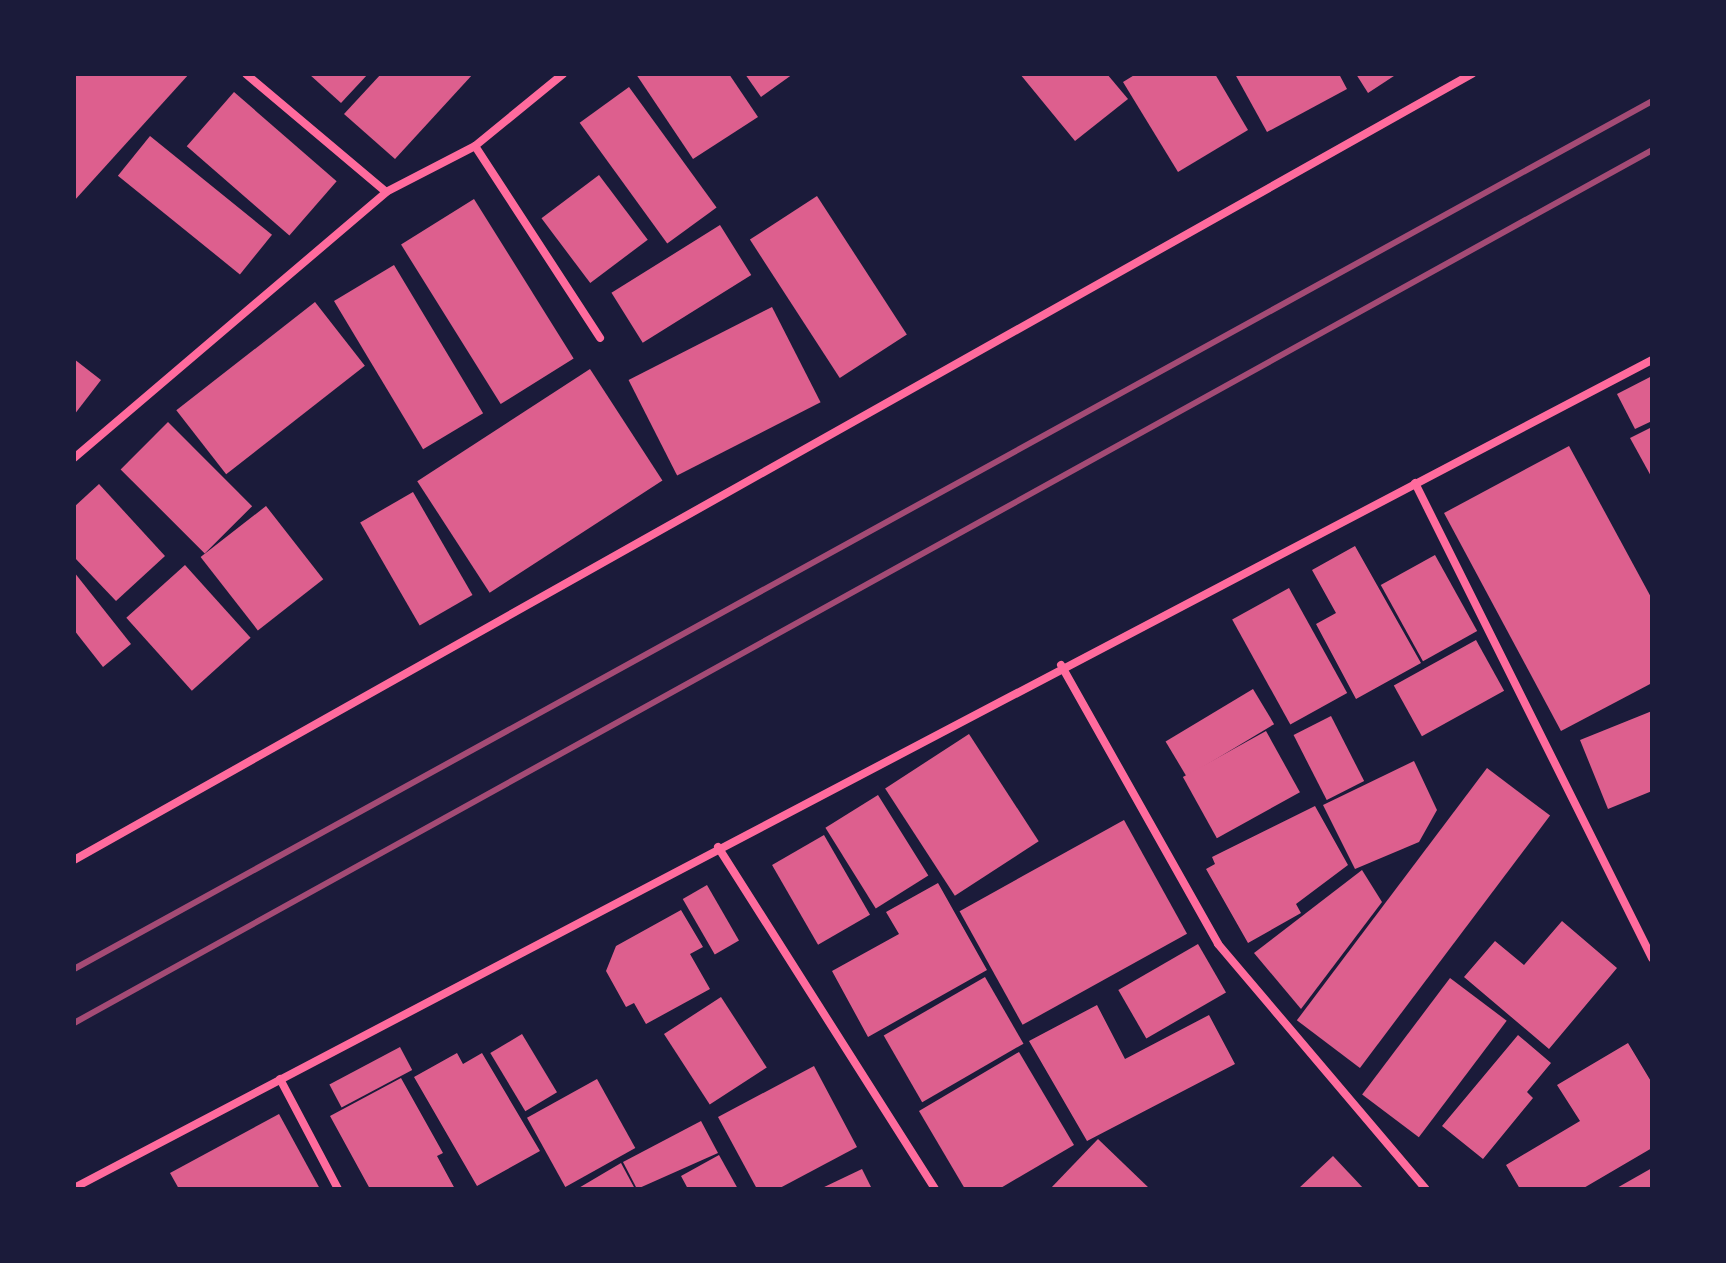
<!DOCTYPE html>
<style>
body{margin:0}
#map{position:relative;width:1726px;height:1263px;overflow:hidden;background:#1b1b3a;font-family:Lora,serif}
div>[style]{position:absolute}
[style*='--x']{left:calc(var(--x)*1px);top:calc(var(--y)*1px);width:calc(var(--w)*1px);rotate:calc(var(--a)*1deg)}
.building>*{inset:0;background:#dd5f8e;transform-origin:0 0}
.minor>*{height:8px;margin:-4px;padding:0 4px;transform-origin:4px;border-radius:4px;background:#ff6b9d}
.rail>*{height:6px;margin:-3px;padding:0 3px;transform-origin:3px;border-radius:3px;background:#a44b75}
span{translate:-50% -50%;white-space:nowrap;text-align:center;line-height:1.15;-webkit-text-stroke:8px #1b1b3a;paint-order:stroke}
.frame{position:absolute;inset:0;border:76px solid #1b1b3a;pointer-events:none}
</style>
<div id="map">
<div class="building">
<div style="clip-path:polygon(74px 74px,189px 74px,74px 201px)"></div>
<div style="clip-path:polygon(309px 74px,368px 74px,341px 103px)"></div>
<div style="clip-path:polygon(381px 74px,473px 74px,395px 159px,344px 114px)"></div>
<div style="clip-path:polygon(636px 74px,729px 74px,758px 117px,693px 159px)"></div>
<div style="clip-path:polygon(745px 74px,793px 74px,761px 97px)"></div>
<div style="clip-path:polygon(1020px 74px,1107px 74px,1128px 99px,1075px 141px)"></div>
<div style="clip-path:polygon(1136px 74px,1215px 74px,1248px 130px,1178px 172px,1123px 82px)"></div>
<div style="clip-path:polygon(1235px 74px,1339px 74px,1347px 89px,1267px 132px)"></div>
<div style="clip-path:polygon(1356px 74px,1397px 74px,1368px 93px)"></div>
<div style="left:629px;top:87px;width:149px;height:61px;rotate:54deg"></div>
<div style="left:234px;top:92px;width:136px;height:72px;rotate:41deg"></div>
<div style="left:150px;top:136px;width:157px;height:51px;rotate:39deg"></div>
<div style="left:599px;top:175px;width:81px;height:72px;rotate:53deg"></div>
<div style="left:817px;top:196px;width:165px;height:80px;rotate:57deg"></div>
<div style="left:474px;top:199px;width:188px;height:86px;rotate:58deg"></div>
<div style="left:720px;top:225px;width:59px;height:128px;rotate:58deg"></div>
<div style="left:394px;top:265px;width:173px;height:70px;rotate:59deg"></div>
<div style="left:315px;top:302px;width:81px;height:176px;rotate:52deg"></div>
<div style="left:772px;top:307px;width:107px;height:161px;rotate:63deg"></div>
<div style="clip-path:polygon(74px 359px,101px 380px,74px 415px)"></div>
<div style="left:590px;top:369px;width:133px;height:206px;rotate:57deg"></div>
<div style="clip-path:polygon(1652px 376px,1652px 421px,1635px 429px,1617px 394px)"></div>
<div style="left:168px;top:422px;width:119px;height:67px;rotate:45deg"></div>
<div style="clip-path:polygon(1652px 427px,1652px 478px,1630px 438px)"></div>
<div style="clip-path:polygon(1569px 446px,1652px 599px,1652px 683px,1561px 731px,1444px 513px)"></div>
<div style="clip-path:polygon(99px 484px,165px 556px,116px 601px,74px 557px,74px 507px)"></div>
<div style="left:413px;top:492px;width:119px;height:61px;rotate:60deg"></div>
<div style="left:266px;top:506px;width:93px;height:83px;rotate:52deg"></div>
<div style="clip-path:polygon(1355px 546px,1421px 663px,1356px 699px,1316px 624px,1336px 613px,1312px 570px)"></div>
<div style="left:1435px;top:555px;width:87px;height:62px;rotate:61deg"></div>
<div style="left:185px;top:565px;width:98px;height:79px;rotate:48deg"></div>
<div style="clip-path:polygon(74px 572px,131px 644px,103px 667px,74px 630px)"></div>
<div style="left:1289px;top:588px;width:120px;height:65px;rotate:61deg"></div>
<div style="left:1476px;top:640px;width:58px;height:94px;rotate:61deg"></div>
<div style="left:1253px;top:689px;width:41px;height:102px;rotate:59deg"></div>
<div style="clip-path:polygon(1652px 711px,1652px 791px,1608px 809px,1580px 740px)"></div>
<div style="left:1331px;top:716px;width:73px;height:42px;rotate:63deg"></div>
<div style="left:1266px;top:731px;width:70px;height:95px;rotate:61deg"></div>
<div style="left:969px;top:734px;width:128px;height:100px;rotate:57deg"></div>
<div style="clip-path:polygon(1414px 761px,1437px 810px,1419px 842px,1355px 869px,1323px 805px)"></div>
<div style="left:1487px;top:768px;width:79px;height:316px;rotate:37deg"></div>
<div style="left:878px;top:795px;width:95px;height:62px;rotate:58deg"></div>
<div style="clip-path:polygon(1315px 806px,1348px 865px,1296px 904px,1301px 913px,1248px 943px,1206px 869px,1215px 864px,1212px 857px)"></div>
<div style="left:1124px;top:820px;width:130px;height:188px;rotate:61deg"></div>
<div style="left:824px;top:835px;width:92px;height:60px;rotate:60deg"></div>
<div style="clip-path:polygon(1362px 870px,1382px 902px,1301px 1009px,1254px 953px)"></div>
<div style="clip-path:polygon(938px 883px,987px 970px,868px 1037px,832px 971px,899px 934px,886px 912px)"></div>
<div style="left:707px;top:885px;width:64px;height:28px;rotate:60deg"></div>
<div style="clip-path:polygon(681px 910px,703px 947px,690px 954px,710px 989px,646px 1024px,634px 1003px,626px 1007px,606px 971px,616px 946px)"></div>
<div style="clip-path:polygon(1562px 921px,1617px 968px,1549px 1049px,1464px 977px,1495px 941px,1524px 965px)"></div>
<div style="left:1198px;top:944px;width:56px;height:92px;rotate:60deg"></div>
<div style="left:985px;top:977px;width:77px;height:117px;rotate:60deg"></div>
<div style="left:1450px;top:978px;width:71px;height:146px;rotate:37deg"></div>
<div style="left:721px;top:997px;width:84px;height:68px;rotate:57deg"></div>
<div style="clip-path:polygon(1097px 1005px,1125px 1059px,1209px 1015px,1235px 1064px,1087px 1141px,1029px 1041px)"></div>
<div style="left:522px;top:1034px;width:68px;height:37px;rotate:59deg"></div>
<div style="clip-path:polygon(1518px 1035px,1551px 1063px,1527px 1092px,1533px 1098px,1483px 1159px,1442px 1126px)"></div>
<div style="clip-path:polygon(1628px 1043px,1652px 1083px,1652px 1148px,1582px 1189px,1520px 1189px,1506px 1165px,1580px 1121px,1557px 1085px)"></div>
<div style="left:400px;top:1047px;width:26px;height:80px;rotate:62deg"></div>
<div style="clip-path:polygon(1019px 1052px,1074px 1145px,999px 1189px,965px 1189px,919px 1111px)"></div>
<div style="clip-path:polygon(457px 1053px,463px 1064px,482px 1053px,540px 1151px,477px 1186px,414px 1077px)"></div>
<div style="clip-path:polygon(814px 1066px,857px 1147px,778px 1189px,757px 1189px,718px 1117px)"></div>
<div style="clip-path:polygon(401px 1078px,443px 1153px,437px 1156px,455px 1189px,370px 1189px,330px 1116px)"></div>
<div style="left:597px;top:1079px;width:79px;height:80px;rotate:61deg"></div>
<div style="clip-path:polygon(279px 1114px,320px 1189px,179px 1189px,170px 1173px)"></div>
<div style="clip-path:polygon(701px 1121px,718px 1153px,637px 1189px,623px 1162px)"></div>
<div style="clip-path:polygon(1098px 1139px,1150px 1189px,1050px 1189px)"></div>
<div style="clip-path:polygon(719px 1155px,738px 1189px,688px 1189px,681px 1176px)"></div>
<div style="clip-path:polygon(1333px 1156px,1364px 1189px,1298px 1189px)"></div>
<div style="clip-path:polygon(621px 1163px,635px 1189px,577px 1189px)"></div>
<div style="clip-path:polygon(1652px 1168px,1652px 1189px,1615px 1189px)"></div>
<div style="clip-path:polygon(862px 1169px,872px 1189px,820px 1189px)"></div>
</div>
<div class="minor">
<div style="--x:246;--y:74;--w:183;--a:40.1"></div>
<div style="--x:475;--y:146;--w:229;--a:56.9"></div>
<div style="--x:74;--y:458;--w:410;--a:-40.4"></div>
<div style="--x:386;--y:192;--w:100;--a:-27.3"></div>
<div style="--x:475;--y:146;--w:114;--a:-39.3"></div>
<div style="--x:1415;--y:483;--w:531;--a:63.48"></div>
<div style="--x:1061;--y:665;--w:320;--a:60.6"></div>
<div style="--x:1218;--y:944;--w:321;--a:49.7"></div>
<div style="--x:718;--y:847;--w:405;--a:57.6"></div>
<div style="--x:74;--y:860;--w:1604;--a:-29.35"></div>
<div style="--x:280;--y:1079;--w:124;--a:62.2"></div>
<div style="--x:74;--y:1188;--w:1782;--a:-27.69"></div>
</div>
<div class="rail">
<div style="--x:74;--y:969;--w:1801;--a:-28.81"></div>
<div style="--x:74;--y:1023;--w:1803;--a:-28.95"></div>
</div>
<div class="frame"></div>
</div>
